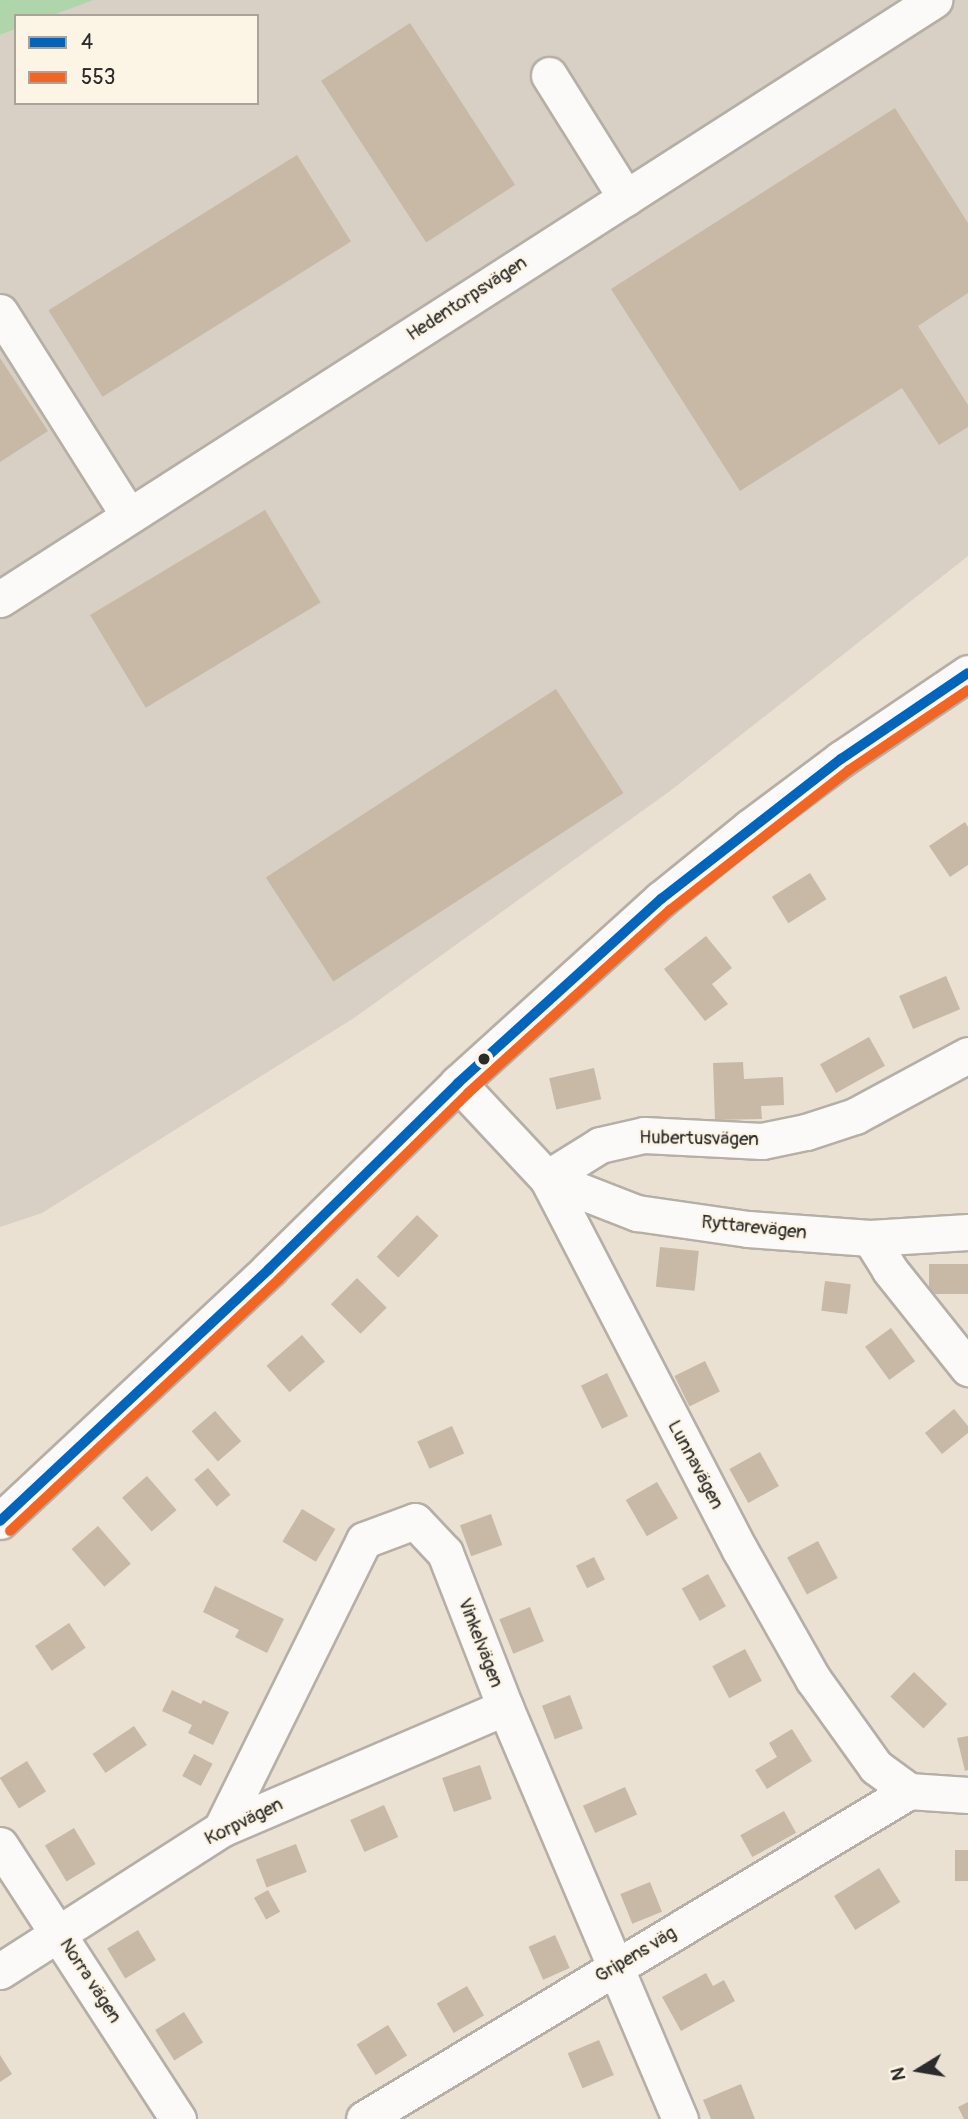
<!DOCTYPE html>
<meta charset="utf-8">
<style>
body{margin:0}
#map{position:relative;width:968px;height:2119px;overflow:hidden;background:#eae1d3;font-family:Pangolin,sans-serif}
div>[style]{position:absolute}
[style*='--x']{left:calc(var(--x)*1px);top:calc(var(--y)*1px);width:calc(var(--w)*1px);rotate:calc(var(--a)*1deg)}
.industrial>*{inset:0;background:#d8d0c4}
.green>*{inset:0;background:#afd5ab}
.building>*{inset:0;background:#c7b9a5;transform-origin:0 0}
.roads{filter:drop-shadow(2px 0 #b5afa6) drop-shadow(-2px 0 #b5afa6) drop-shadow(0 2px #b5afa6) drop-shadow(0 -2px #b5afa6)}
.minor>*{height:35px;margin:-17.5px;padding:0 17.5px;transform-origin:17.5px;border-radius:17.5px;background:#fcfaf8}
.bus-1>*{height:10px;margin:-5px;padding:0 5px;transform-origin:5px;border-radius:5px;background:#0065bd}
.bus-2>*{height:10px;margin:-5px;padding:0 5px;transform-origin:5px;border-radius:5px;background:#f26522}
.dots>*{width:19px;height:19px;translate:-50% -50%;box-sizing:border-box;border:4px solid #fcf5e5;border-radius:50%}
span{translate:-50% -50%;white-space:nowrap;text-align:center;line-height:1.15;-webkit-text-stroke:5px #fcf5e5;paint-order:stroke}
.street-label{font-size:19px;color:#2b2b2b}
.legend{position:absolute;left:14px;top:14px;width:245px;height:91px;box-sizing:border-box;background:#fcf5e5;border:2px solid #a8a49b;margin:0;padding:9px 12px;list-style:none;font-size:21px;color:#2b2b2b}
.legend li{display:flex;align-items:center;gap:14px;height:35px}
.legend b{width:35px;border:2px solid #a8a49b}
.north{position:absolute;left:884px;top:2035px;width:70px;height:70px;-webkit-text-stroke:5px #fcf5e5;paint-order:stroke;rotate:259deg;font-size:19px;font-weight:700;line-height:28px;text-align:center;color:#2b2b2b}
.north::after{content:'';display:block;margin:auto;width:24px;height:32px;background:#2b2b2b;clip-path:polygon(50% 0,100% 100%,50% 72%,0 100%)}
</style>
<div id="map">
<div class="industrial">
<div style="clip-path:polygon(94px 0,968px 0,968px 556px,670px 791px,354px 1018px,42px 1213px,0 1227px,0 35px,16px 29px,16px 103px,257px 103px,257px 16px,51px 16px)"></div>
</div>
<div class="green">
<div style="clip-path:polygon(0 0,94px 0,51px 16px,16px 16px,16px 29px,0 35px)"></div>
</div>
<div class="building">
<div style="left:410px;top:23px;width:193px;height:106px;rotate:57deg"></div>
<div style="clip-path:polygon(895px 108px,968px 223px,968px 293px,918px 326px,968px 405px,968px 427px,939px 445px,902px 388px,740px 491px,611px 289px)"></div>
<div style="left:297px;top:155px;width:102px;height:293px;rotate:58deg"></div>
<div style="clip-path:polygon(0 358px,48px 431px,0 462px)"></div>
<div style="left:265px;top:510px;width:108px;height:204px;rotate:59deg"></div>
<div style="left:556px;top:689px;width:124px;height:346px;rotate:57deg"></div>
<div style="clip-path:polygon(965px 822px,968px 827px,968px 865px,950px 877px,929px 846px)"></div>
<div style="left:810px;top:873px;width:31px;height:45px;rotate:58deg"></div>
<div style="clip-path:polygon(706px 936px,732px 968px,712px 984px,728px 1004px,705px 1021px,664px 969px)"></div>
<div style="left:946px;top:976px;width:36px;height:51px;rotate:67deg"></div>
<div style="left:869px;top:1037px;width:33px;height:56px;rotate:61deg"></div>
<div style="clip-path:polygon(743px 1062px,744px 1079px,783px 1077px,784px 1105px,761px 1106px,762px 1119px,715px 1120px,713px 1063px)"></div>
<div style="left:594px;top:1068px;width:32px;height:46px;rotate:77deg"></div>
<div style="left:417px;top:1215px;width:30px;height:58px;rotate:44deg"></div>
<div style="left:660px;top:1247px;width:39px;height:40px;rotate:6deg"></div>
<div style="left:968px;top:1264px;width:30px;height:39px;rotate:90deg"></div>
<div style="left:357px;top:1278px;width:42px;height:37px;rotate:45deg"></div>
<div style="left:825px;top:1281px;width:26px;height:30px;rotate:7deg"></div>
<div style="left:891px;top:1328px;width:41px;height:32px;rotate:54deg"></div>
<div style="left:302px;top:1335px;width:35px;height:47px;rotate:49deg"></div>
<div style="left:705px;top:1361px;width:34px;height:34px;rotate:64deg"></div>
<div style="left:607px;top:1373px;width:48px;height:29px;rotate:64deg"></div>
<div style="clip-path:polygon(954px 1409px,968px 1426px,968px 1433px,942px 1454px,925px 1433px)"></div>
<div style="left:215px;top:1411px;width:40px;height:31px;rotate:49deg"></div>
<div style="left:452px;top:1426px;width:30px;height:38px;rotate:66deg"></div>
<div style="left:760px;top:1452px;width:39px;height:35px;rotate:61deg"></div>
<div style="left:208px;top:1468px;width:35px;height:18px;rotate:50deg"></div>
<div style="left:147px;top:1476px;width:45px;height:33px;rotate:49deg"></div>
<div style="left:657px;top:1482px;width:42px;height:36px;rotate:60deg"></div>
<div style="left:302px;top:1509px;width:39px;height:38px;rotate:31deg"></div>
<div style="left:491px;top:1514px;width:33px;height:33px;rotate:70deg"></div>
<div style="left:98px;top:1526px;width:50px;height:35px;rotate:49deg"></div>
<div style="left:818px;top:1541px;width:42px;height:35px;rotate:62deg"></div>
<div style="left:594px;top:1557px;width:25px;height:20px;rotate:64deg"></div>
<div style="left:708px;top:1574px;width:37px;height:30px;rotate:61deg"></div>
<div style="clip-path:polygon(215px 1586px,284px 1619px,267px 1653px,235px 1637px,239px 1630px,203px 1612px)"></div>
<div style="left:530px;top:1607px;width:37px;height:33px;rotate:68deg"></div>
<div style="left:69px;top:1623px;width:30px;height:41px;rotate:56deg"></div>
<div style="left:745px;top:1649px;width:36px;height:37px;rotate:62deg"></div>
<div style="left:914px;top:1672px;width:46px;height:34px;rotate:44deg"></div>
<div style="clip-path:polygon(172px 1690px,201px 1704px,203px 1700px,229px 1712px,213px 1745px,188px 1733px,192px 1725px,162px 1711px)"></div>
<div style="left:570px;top:1695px;width:36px;height:30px;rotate:69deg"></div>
<div style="left:134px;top:1726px;width:23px;height:50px;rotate:56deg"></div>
<div style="clip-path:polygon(792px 1729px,812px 1761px,767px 1789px,755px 1770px,777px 1757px,769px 1743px)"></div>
<div style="clip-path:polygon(968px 1736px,968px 1770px,965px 1771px,957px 1738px)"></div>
<div style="left:194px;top:1754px;width:21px;height:25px;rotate:28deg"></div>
<div style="left:27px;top:1761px;width:36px;height:32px;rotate:58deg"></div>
<div style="left:480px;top:1765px;width:36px;height:40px;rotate:71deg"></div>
<div style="left:625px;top:1787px;width:30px;height:46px;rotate:66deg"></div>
<div style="left:384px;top:1805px;width:35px;height:37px;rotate:66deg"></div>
<div style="left:784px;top:1811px;width:25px;height:50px;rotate:61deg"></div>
<div style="left:74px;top:1828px;width:42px;height:34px;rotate:59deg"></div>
<div style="left:296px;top:1844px;width:30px;height:43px;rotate:69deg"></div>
<div style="left:955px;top:1850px;width:13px;height:31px"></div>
<div style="left:879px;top:1868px;width:40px;height:53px;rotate:58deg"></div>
<div style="left:650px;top:1882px;width:32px;height:32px;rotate:68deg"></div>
<div style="left:268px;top:1890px;width:25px;height:16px;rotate:61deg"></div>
<div style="left:138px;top:1930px;width:35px;height:36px;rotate:59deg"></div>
<div style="left:555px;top:1935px;width:36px;height:29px;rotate:66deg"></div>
<div style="clip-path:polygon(706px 1973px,713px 1986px,724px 1980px,735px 2001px,681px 2031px,662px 1997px)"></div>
<div style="left:467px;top:1986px;width:34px;height:35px;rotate:60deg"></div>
<div style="left:184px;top:2012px;width:36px;height:34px;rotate:58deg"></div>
<div style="left:388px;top:2025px;width:36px;height:37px;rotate:58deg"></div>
<div style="left:599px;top:2040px;width:38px;height:34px;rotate:67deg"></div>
<div style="clip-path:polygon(0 2055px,12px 2074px,0 2082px)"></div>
<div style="clip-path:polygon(741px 2084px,755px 2119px,711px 2119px,703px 2100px)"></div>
<div style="clip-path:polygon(968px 2102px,968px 2119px,964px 2119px,958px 2107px)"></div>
</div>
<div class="roads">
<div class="minor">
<div style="--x:549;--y:75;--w:145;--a:58"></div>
<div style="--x:0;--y:312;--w:241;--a:57.7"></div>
<div style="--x:0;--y:599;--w:1110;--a:-32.67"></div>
<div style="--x:458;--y:1083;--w:130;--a:46.9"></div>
<div style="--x:547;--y:1178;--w:419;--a:62.6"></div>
<div style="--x:740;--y:1550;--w:148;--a:60.5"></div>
<div style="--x:813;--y:1679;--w:108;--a:54.4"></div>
<div style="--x:876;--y:1767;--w:41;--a:36"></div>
<div style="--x:909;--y:1791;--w:59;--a:3.9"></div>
<div style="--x:547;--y:1178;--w:62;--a:-31.9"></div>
<div style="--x:600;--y:1145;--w:45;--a:-12.8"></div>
<div style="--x:644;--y:1135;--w:118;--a:2.9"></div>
<div style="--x:762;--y:1141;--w:45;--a:-11.6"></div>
<div style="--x:806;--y:1132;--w:52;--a:-18.1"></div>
<div style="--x:855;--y:1116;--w:128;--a:-28.4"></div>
<div style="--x:547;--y:1178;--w:97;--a:21.3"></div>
<div style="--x:637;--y:1213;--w:112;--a:8.2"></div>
<div style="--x:748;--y:1229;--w:122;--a:4.2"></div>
<div style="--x:870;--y:1238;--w:98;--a:-3.5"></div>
<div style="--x:870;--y:1238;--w:36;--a:58"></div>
<div style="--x:889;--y:1269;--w:127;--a:51.4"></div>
<div style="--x:0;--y:1521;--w:369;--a:-43.1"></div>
<div style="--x:269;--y:1269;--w:265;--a:-44.5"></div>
<div style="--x:458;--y:1083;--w:274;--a:-42.2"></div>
<div style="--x:661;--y:899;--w:114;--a:-39"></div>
<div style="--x:750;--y:827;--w:114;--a:-36.8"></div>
<div style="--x:841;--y:759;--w:153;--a:-34.1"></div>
<div style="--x:221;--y:1829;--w:322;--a:-63.7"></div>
<div style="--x:364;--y:1540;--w:54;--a:-20.4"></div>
<div style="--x:415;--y:1521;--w:44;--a:46.8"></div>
<div style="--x:445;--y:1553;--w:165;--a:68.7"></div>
<div style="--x:505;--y:1707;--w:448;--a:67"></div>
<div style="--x:0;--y:1845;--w:327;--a:57"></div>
<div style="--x:0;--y:1971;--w:263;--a:-32.7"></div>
<div style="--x:221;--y:1829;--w:309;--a:-23.2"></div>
<div style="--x:364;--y:2119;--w:636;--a:-31.04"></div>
</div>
</div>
<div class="bus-1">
<div style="--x:0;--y:1521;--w:369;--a:-43.1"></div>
<div style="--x:269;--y:1269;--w:265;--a:-44.5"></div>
<div style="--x:458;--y:1083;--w:274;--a:-42.2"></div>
<div style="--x:661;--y:899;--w:228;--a:-37.9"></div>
<div style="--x:841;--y:759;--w:153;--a:-34.1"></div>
</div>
<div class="bus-2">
<div style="--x:10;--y:1531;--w:369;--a:-43.1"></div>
<div style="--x:279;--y:1279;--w:265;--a:-44.5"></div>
<div style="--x:468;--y:1093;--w:273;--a:-42.2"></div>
<div style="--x:670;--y:910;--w:227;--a:-38"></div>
<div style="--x:849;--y:770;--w:143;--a:-33.9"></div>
</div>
<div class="dots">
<div style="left:484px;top:1059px;background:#2b2b2b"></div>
</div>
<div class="street-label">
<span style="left:467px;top:299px;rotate:-33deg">Hedentorpsvägen</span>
<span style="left:699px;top:1139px;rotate:1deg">Hubertusvägen</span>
<span style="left:754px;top:1228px;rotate:6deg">Ryttarevägen</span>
<span style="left:695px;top:1465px;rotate:62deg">Lunnavägen</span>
<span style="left:480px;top:1643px;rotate:69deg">Vinkelvägen</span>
<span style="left:244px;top:1822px;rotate:-26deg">Korpvägen</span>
<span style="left:636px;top:1955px;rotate:-31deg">Gripens väg</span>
<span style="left:90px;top:1981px;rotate:57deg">Norra vägen</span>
</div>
<ul class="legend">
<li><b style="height:9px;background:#0065bd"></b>4</li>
<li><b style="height:9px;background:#f26522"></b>553</li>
</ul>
<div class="north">N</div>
</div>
